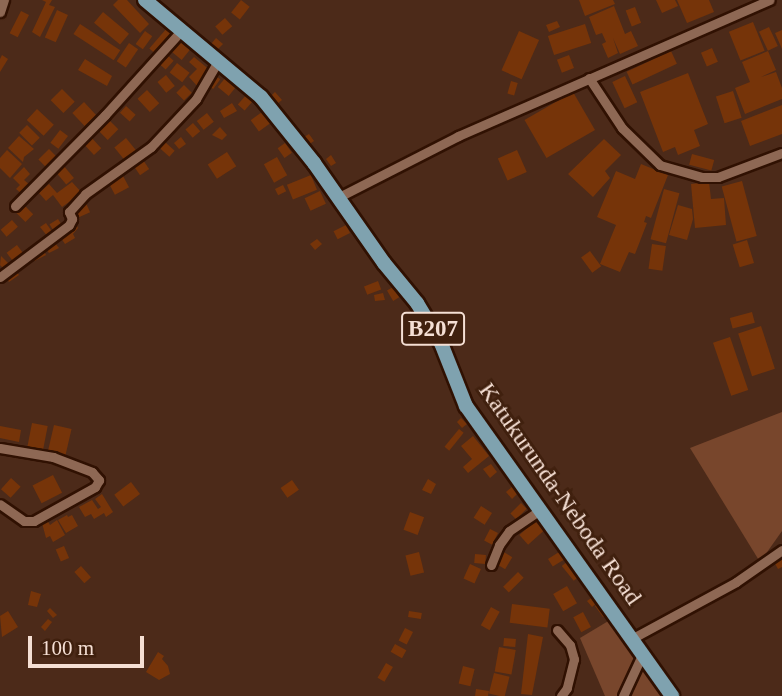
<!DOCTYPE html>
<style>
body{margin:0}
#map{position:relative;width:782px;height:696px;overflow:hidden;background:#4c2a19;font-family:"Times New Roman",serif}
div>[style]{position:absolute}
[style*='--x']{left:calc(var(--x)*1px);top:calc(var(--y)*1px);width:calc(var(--w)*1px);rotate:calc(var(--a)*1deg)}
.green>*{inset:0;background:#78462c}
.building>*{inset:0;background:#763409;transform-origin:0 0}
.roads{filter:drop-shadow(2px 0 #301102) drop-shadow(-2px 0 #301102) drop-shadow(0 2px #301102) drop-shadow(0 -2px #301102)}
.minor>*{height:9px;margin:-4.5px;padding:0 4.5px;transform-origin:4.5px;border-radius:4.5px;background:#8e6854}
.primary>*{height:14px;margin:-7px;padding:0 7px;transform-origin:7px;border-radius:7px;background:#7fa2af}
span{translate:-50% -50%;white-space:nowrap;text-align:center;line-height:1.15;-webkit-text-stroke:6px #40200e;paint-order:stroke}
.shield-label span{padding:2px 5px;background:#40200e;border:2px solid;border-radius:5px;-webkit-text-stroke-width:0}
.shield-label{font-size:23px;color:#f5dfd4;font-weight:700}
.street-label{font-size:24px;color:#f5dfd4}
.scale{position:absolute;left:28px;top:636px;width:116px;height:32px;box-sizing:border-box;border:4px solid #f5dfd4;border-top:0;padding-left:9px;font-size:21px;line-height:24px;white-space:nowrap;color:#f5dfd4;-webkit-text-stroke:5px #40200e;paint-order:stroke}
</style>
<div id="map">
<div class="green">
<div style="clip-path:polygon(782px 412px,782px 531px,760px 562px,690px 448px)"></div>
<div style="clip-path:polygon(610px 620px,636px 655px,620px 696px,605px 696px,580px 638px)"></div>
<div style="clip-path:polygon(642px 664px,664px 696px,625px 696px)"></div>
</div>
<div class="building">
<div style="clip-path:polygon(42px 0,52px 0,49px 5px,55px 7px,40px 37px,32px 32px,46px 2px)"></div>
<div style="clip-path:polygon(118px 0,127px 0,149px 24px,140px 33px,113px 5px)"></div>
<div style="left:241px;top:0;width:11px;height:16px;rotate:38deg"></div>
<div style="clip-path:polygon(579px 0,613px 0,615px 4px,585px 16px)"></div>
<div style="clip-path:polygon(656px 0,675px 0,678px 6px,662px 13px)"></div>
<div style="clip-path:polygon(677px 0,709px 0,714px 12px,687px 23px)"></div>
<div style="clip-path:polygon(614px 6px,625px 34px,631px 31px,638px 46px,620px 54px,613px 38px,618px 53px,608px 58px,602px 44px,606px 42px,602px 33px,596px 35px,589px 17px)"></div>
<div style="left:635px;top:7px;width:17px;height:10px;rotate:69deg"></div>
<div style="left:57px;top:10px;width:12px;height:30px;rotate:24deg"></div>
<div style="left:21px;top:11px;width:9px;height:25px;rotate:27deg"></div>
<div style="left:103px;top:12px;width:34px;height:14px;rotate:40deg"></div>
<div style="left:225px;top:18px;width:11px;height:13px;rotate:49deg"></div>
<div style="clip-path:polygon(557px 21px,560px 27px,549px 32px,546px 25px)"></div>
<div style="left:753px;top:22px;width:31px;height:26px;rotate:68deg"></div>
<div style="left:80px;top:24px;width:48px;height:12px;rotate:33deg"></div>
<div style="left:585px;top:24px;width:20px;height:39px;rotate:72deg"></div>
<div style="left:769px;top:27px;width:21px;height:11px;rotate:65deg"></div>
<div style="left:167px;top:28px;width:9px;height:27px;rotate:41deg"></div>
<div style="clip-path:polygon(782px 30px,782px 49px,775px 33px)"></div>
<div style="left:145px;top:31px;width:9px;height:16px;rotate:36deg"></div>
<div style="left:519px;top:31px;width:22px;height:43px;rotate:24deg"></div>
<div style="clip-path:polygon(216px 38px,223px 44px,217px 50px,211px 44px)"></div>
<div style="left:179px;top:41px;width:14px;height:13px;rotate:39deg"></div>
<div style="left:129px;top:43px;width:11px;height:22px;rotate:34deg"></div>
<div style="left:712px;top:48px;width:15px;height:12px;rotate:67deg"></div>
<div style="left:671px;top:51px;width:14px;height:49px;rotate:65deg"></div>
<div style="clip-path:polygon(768px 51px,776px 70px,761px 77px,776px 72px,782px 88px,782px 99px,745px 114px,735px 88px,750px 82px,742px 62px)"></div>
<div style="left:164px;top:52px;width:13px;height:12px;rotate:42deg"></div>
<div style="clip-path:polygon(2px 55px,8px 59px,0 72px,0 59px)"></div>
<div style="left:569px;top:55px;width:14px;height:13px;rotate:69deg"></div>
<div style="clip-path:polygon(194px 57px,211px 71px,198px 87px,189px 77px,197px 69px,189px 62px)"></div>
<div style="clip-path:polygon(85px 59px,112px 76px,107px 86px,78px 70px)"></div>
<div style="left:177px;top:63px;width:16px;height:12px;rotate:38deg"></div>
<div style="clip-path:polygon(688px 73px,708px 124px,694px 130px,700px 146px,678px 155px,675px 147px,663px 152px,640px 92px)"></div>
<div style="left:213px;top:74px;width:9px;height:12px;rotate:36deg"></div>
<div style="left:166px;top:75px;width:14px;height:11px;rotate:51deg"></div>
<div style="left:625px;top:76px;width:29px;height:14px;rotate:65deg"></div>
<div style="left:226px;top:77px;width:14px;height:13px;rotate:39deg"></div>
<div style="left:511px;top:81px;width:7px;height:13px;rotate:16deg"></div>
<div style="left:184px;top:85px;width:11px;height:11px;rotate:45deg"></div>
<div style="left:62px;top:89px;width:18px;height:16px;rotate:45deg"></div>
<div style="left:147px;top:90px;width:18px;height:13px;rotate:47deg"></div>
<div style="left:733px;top:91px;width:28px;height:18px;rotate:72deg"></div>
<div style="clip-path:polygon(275px 92px,282px 100px,277px 104px,271px 96px)"></div>
<div style="left:573px;top:92px;width:44px;height:56px;rotate:60deg"></div>
<div style="left:247px;top:94px;width:9px;height:14px;rotate:41deg"></div>
<div style="left:84px;top:102px;width:18px;height:16px;rotate:47deg"></div>
<div style="clip-path:polygon(232px 103px,237px 111px,224px 118px,220px 111px)"></div>
<div style="clip-path:polygon(782px 105px,782px 134px,750px 146px,741px 121px)"></div>
<div style="left:126px;top:106px;width:13px;height:9px;rotate:42deg"></div>
<div style="left:37px;top:109px;width:23px;height:15px;rotate:43deg"></div>
<div style="left:262px;top:112px;width:14px;height:14px;rotate:54deg"></div>
<div style="left:207px;top:113px;width:11px;height:13px;rotate:52deg"></div>
<div style="left:107px;top:118px;width:16px;height:15px;rotate:45deg"></div>
<div style="left:193px;top:123px;width:11px;height:10px;rotate:49deg"></div>
<div style="left:27px;top:125px;width:18px;height:11px;rotate:45deg"></div>
<div style="clip-path:polygon(220px 127px,227px 135px,222px 140px,212px 135px)"></div>
<div style="left:60px;top:130px;width:10px;height:16px;rotate:37deg"></div>
<div style="clip-path:polygon(309px 134px,314px 141px,308px 145px,304px 137px)"></div>
<div style="left:89px;top:135px;width:18px;height:10px;rotate:47deg"></div>
<div style="clip-path:polygon(19px 136px,34px 149px,24px 157px,23px 162px,8px 148px)"></div>
<div style="clip-path:polygon(181px 137px,186px 144px,179px 149px,174px 143px)"></div>
<div style="left:126px;top:138px;width:19px;height:15px;rotate:51deg"></div>
<div style="clip-path:polygon(604px 139px,621px 155px,605px 171px,610px 178px,593px 197px,568px 174px)"></div>
<div style="left:165px;top:142px;width:13px;height:8px;rotate:42deg"></div>
<div style="left:285px;top:143px;width:12px;height:9px;rotate:55deg"></div>
<div style="left:49px;top:149px;width:14px;height:15px;rotate:45deg"></div>
<div style="clip-path:polygon(7px 150px,22px 164px,10px 178px,0 168px,0 158px)"></div>
<div style="left:517px;top:150px;width:24px;height:21px;rotate:66deg"></div>
<div style="left:227px;top:152px;width:17px;height:23px;rotate:57deg"></div>
<div style="left:692px;top:154px;width:23px;height:11px;rotate:15deg"></div>
<div style="clip-path:polygon(331px 155px,336px 163px,331px 166px,326px 159px)"></div>
<div style="left:277px;top:157px;width:21px;height:15px;rotate:61deg"></div>
<div style="left:143px;top:160px;width:11px;height:11px;rotate:56deg"></div>
<div style="clip-path:polygon(641px 164px,668px 175px,651px 218px,646px 216px,644px 222px,647px 223px,635px 254px,629px 252px,620px 272px,600px 264px,616px 225px,597px 217px,616px 171px,635px 179px)"></div>
<div style="left:63px;top:165px;width:17px;height:10px;rotate:50deg"></div>
<div style="clip-path:polygon(24px 167px,30px 174px,24px 180px,30px 185px,22px 194px,16px 189px,20px 185px,13px 178px)"></div>
<div style="left:122px;top:174px;width:15px;height:16px;rotate:62deg"></div>
<div style="left:311px;top:175px;width:16px;height:26px;rotate:68deg"></div>
<div style="left:742px;top:181px;width:57px;height:21px;rotate:75deg"></div>
<div style="clip-path:polygon(72px 182px,82px 193px,62px 207px,53px 195px,46px 201px,39px 193px,49px 184px,57px 193px)"></div>
<div style="clip-path:polygon(709px 182px,711px 199px,724px 198px,726px 225px,695px 228px,691px 184px)"></div>
<div style="left:283px;top:185px;width:7px;height:9px;rotate:63deg"></div>
<div style="left:664px;top:189px;width:16px;height:52px;rotate:15deg"></div>
<div style="left:320px;top:191px;width:14px;height:17px;rotate:65deg"></div>
<div style="left:86px;top:203px;width:10px;height:16px;rotate:66deg"></div>
<div style="left:24px;top:205px;width:13px;height:11px;rotate:45deg"></div>
<div style="clip-path:polygon(678px 205px,692px 209px,693px 219px,687px 240px,669px 235px)"></div>
<div style="left:58px;top:219px;width:9px;height:10px;rotate:58deg"></div>
<div style="left:12px;top:220px;width:9px;height:15px;rotate:49deg"></div>
<div style="clip-path:polygon(46px 223px,53px 233px,48px 237px,40px 227px)"></div>
<div style="clip-path:polygon(76px 224px,78px 228px,73px 234px,75px 238px,65px 244px,59px 235px)"></div>
<div style="left:346px;top:225px;width:9px;height:14px;rotate:63deg"></div>
<div style="clip-path:polygon(52px 239px,59px 248px,49px 253px,43px 245px)"></div>
<div style="clip-path:polygon(317px 239px,322px 244px,315px 250px,310px 244px)"></div>
<div style="left:747px;top:240px;width:24px;height:15px;rotate:73deg"></div>
<div style="left:652px;top:244px;width:14px;height:25px;rotate:8deg"></div>
<div style="left:17px;top:245px;width:10px;height:13px;rotate:53deg"></div>
<div style="left:42px;top:247px;width:9px;height:13px;rotate:63deg"></div>
<div style="left:590px;top:251px;width:19px;height:11px;rotate:54deg"></div>
<div style="clip-path:polygon(1px 256px,10px 265px,5px 270px,0 265px)"></div>
<div style="clip-path:polygon(15px 270px,19px 275px,9px 282px,5px 276px)"></div>
<div style="left:378px;top:281px;width:9px;height:15px;rotate:69deg"></div>
<div style="left:393px;top:287px;width:12px;height:7px;rotate:59deg"></div>
<div style="clip-path:polygon(383px 293px,385px 300px,375px 301px,374px 295px)"></div>
<div style="left:752px;top:312px;width:11px;height:23px;rotate:75deg"></div>
<div style="left:761px;top:326px;width:45px;height:24px;rotate:72deg"></div>
<div style="left:730px;top:337px;width:56px;height:18px;rotate:71deg"></div>
<div style="clip-path:polygon(461px 418px,467px 424px,462px 428px,457px 422px)"></div>
<div style="left:32px;top:423px;width:16px;height:26px;rotate:11deg"></div>
<div style="left:54px;top:425px;width:18px;height:27px;rotate:13deg"></div>
<div style="clip-path:polygon(0 426px,21px 430px,19px 442px,0 438px)"></div>
<div style="left:459px;top:429px;width:6px;height:23px;rotate:39deg"></div>
<div style="clip-path:polygon(473px 436px,489px 456px,468px 473px,463px 467px,472px 459px,461px 446px)"></div>
<div style="clip-path:polygon(491px 464px,497px 472px,490px 478px,483px 469px)"></div>
<div style="left:53px;top:475px;width:20px;height:23px;rotate:63deg"></div>
<div style="left:11px;top:478px;width:13px;height:15px;rotate:42deg"></div>
<div style="clip-path:polygon(428px 479px,436px 484px,431px 494px,422px 490px)"></div>
<div style="left:292px;top:480px;width:12px;height:14px;rotate:55deg"></div>
<div style="left:131px;top:482px;width:15px;height:21px;rotate:53deg"></div>
<div style="clip-path:polygon(513px 486px,518px 493px,512px 499px,506px 492px)"></div>
<div style="clip-path:polygon(102px 494px,113px 512px,106px 517px,104px 513px,94px 519px,91px 514px,85px 517px,79px 507px,92px 500px,98px 509px,101px 507px,95px 499px)"></div>
<div style="left:521px;top:503px;width:8px;height:15px;rotate:45deg"></div>
<div style="left:481px;top:506px;width:13px;height:14px;rotate:32deg"></div>
<div style="left:410px;top:512px;width:15px;height:19px;rotate:20deg"></div>
<div style="clip-path:polygon(67px 515px,68px 517px,72px 515px,78px 526px,66px 533px,58px 520px)"></div>
<div style="clip-path:polygon(47px 520px,50px 525px,57px 520px,65px 535px,53px 542px,50px 536px,46px 538px,42px 523px)"></div>
<div style="left:535px;top:521px;width:13px;height:21px;rotate:48deg"></div>
<div style="left:490px;top:529px;width:9px;height:13px;rotate:27deg"></div>
<div style="left:64px;top:546px;width:13px;height:9px;rotate:67deg"></div>
<div style="left:502px;top:551px;width:12px;height:14px;rotate:31deg"></div>
<div style="left:419px;top:552px;width:21px;height:14px;rotate:76deg"></div>
<div style="left:559px;top:552px;width:9px;height:13px;rotate:58deg"></div>
<div style="left:475px;top:554px;width:11px;height:9px;rotate:5deg"></div>
<div style="clip-path:polygon(782px 557px,782px 567px,778px 569px,774px 562px)"></div>
<div style="left:568px;top:561px;width:19px;height:8px;rotate:51deg"></div>
<div style="left:470px;top:564px;width:12px;height:16px;rotate:24deg"></div>
<div style="left:81px;top:566px;width:15px;height:9px;rotate:48deg"></div>
<div style="left:518px;top:572px;width:8px;height:21px;rotate:45deg"></div>
<div style="left:567px;top:586px;width:20px;height:16px;rotate:60deg"></div>
<div style="clip-path:polygon(31px 591px,41px 594px,37px 607px,28px 605px)"></div>
<div style="clip-path:polygon(594px 596px,598px 602px,592px 607px,587px 601px)"></div>
<div style="left:599px;top:603px;width:14px;height:5px;rotate:54deg"></div>
<div style="left:512px;top:604px;width:38px;height:19px;rotate:7deg"></div>
<div style="left:491px;top:607px;width:10px;height:21px;rotate:29deg"></div>
<div style="clip-path:polygon(50px 608px,57px 615px,53px 618px,47px 611px)"></div>
<div style="clip-path:polygon(8px 611px,18px 627px,2px 637px,0 616px)"></div>
<div style="left:409px;top:611px;width:13px;height:6px;rotate:9deg"></div>
<div style="left:583px;top:612px;width:17px;height:11px;rotate:62deg"></div>
<div style="clip-path:polygon(48px 619px,52px 622px,45px 631px,41px 627px)"></div>
<div style="left:405px;top:628px;width:9px;height:14px;rotate:27deg"></div>
<div style="clip-path:polygon(528px 634px,543px 637px,532px 695px,521px 694px)"></div>
<div style="left:504px;top:638px;width:12px;height:8px;rotate:5deg"></div>
<div style="left:395px;top:644px;width:13px;height:9px;rotate:29deg"></div>
<div style="left:499px;top:647px;width:17px;height:25px;rotate:10deg"></div>
<div style="clip-path:polygon(158px 652px,164px 656px,162px 659px,168px 666px,170px 674px,159px 680px,146px 672px)"></div>
<div style="left:386px;top:663px;width:8px;height:17px;rotate:30deg"></div>
<div style="left:463px;top:666px;width:12px;height:18px;rotate:14deg"></div>
<div style="left:494px;top:673px;width:16px;height:21px;rotate:14deg"></div>
<div style="clip-path:polygon(476px 689px,489px 691px,488px 696px,475px 696px)"></div>
</div>
<div class="roads">
<div class="minor">
<div style="--x:0;--y:12;--w:13;--a:-72"></div>
<div style="--x:589;--y:78;--w:60;--a:56.6"></div>
<div style="--x:622;--y:128;--w:53;--a:44.2"></div>
<div style="--x:660;--y:165;--w:44;--a:15.9"></div>
<div style="--x:702;--y:177;--w:16;--a:0"></div>
<div style="--x:718;--y:177;--w:68;--a:-20.6"></div>
<div style="--x:339;--y:197;--w:134;--a:-27.1"></div>
<div style="--x:458;--y:136;--w:340;--a:-23.6"></div>
<div style="--x:15;--y:206;--w:128;--a:-45.3"></div>
<div style="--x:105;--y:115;--w:113;--a:-47.9"></div>
<div style="--x:0;--y:277;--w:86;--a:-37"></div>
<div style="--x:69;--y:225;--w:7;--a:-63"></div>
<div style="--x:72;--y:219;--w:8;--a:-113"></div>
<div style="--x:69;--y:212;--w:24;--a:-48"></div>
<div style="--x:85;--y:194;--w:81;--a:-35.5"></div>
<div style="--x:151;--y:147;--w:66;--a:-46.8"></div>
<div style="--x:196;--y:99;--w:44;--a:-59.9"></div>
<div style="--x:0;--y:448;--w:54;--a:9.6"></div>
<div style="--x:53;--y:457;--w:42;--a:21"></div>
<div style="--x:92;--y:472;--w:11;--a:49"></div>
<div style="--x:99;--y:480;--w:8;--a:120"></div>
<div style="--x:95;--y:487;--w:70;--a:150.9"></div>
<div style="--x:34;--y:521;--w:10;--a:180"></div>
<div style="--x:24;--y:521;--w:29;--a:-145"></div>
<div style="--x:491;--y:565;--w:22;--a:-68"></div>
<div style="--x:499;--y:545;--w:17;--a:-54"></div>
<div style="--x:509;--y:531;--w:36;--a:-34"></div>
<div style="--x:557;--y:630;--w:20;--a:49"></div>
<div style="--x:570;--y:645;--w:15;--a:74"></div>
<div style="--x:574;--y:659;--w:30;--a:104"></div>
<div style="--x:567;--y:688;--w:10;--a:127"></div>
<div style="--x:633;--y:638;--w:117;--a:-28.5"></div>
<div style="--x:736;--y:582;--w:56;--a:-34.8"></div>
<div style="--x:623;--y:696;--w:47;--a:-65.1"></div>
</div>
<div class="primary">
<div style="--x:145;--y:0;--w:151;--a:39.9"></div>
<div style="--x:261;--y:97;--w:85;--a:51.2"></div>
<div style="--x:314;--y:163;--w:122;--a:55"></div>
<div style="--x:384;--y:263;--w:52;--a:50.5"></div>
<div style="--x:417;--y:303;--w:47;--a:59"></div>
<div style="--x:441;--y:343;--w:68;--a:68.4"></div>
<div style="--x:466;--y:406;--w:356;--a:54.6"></div>
</div>
</div>
<div class="shield-label">
<span style="left:433px;top:329px">B207</span>
</div>
<div class="street-label">
<span style="left:560px;top:494px;rotate:55deg">Katukurunda-Neboda Road</span>
</div>
<div class="scale">100 m</div>
</div>
